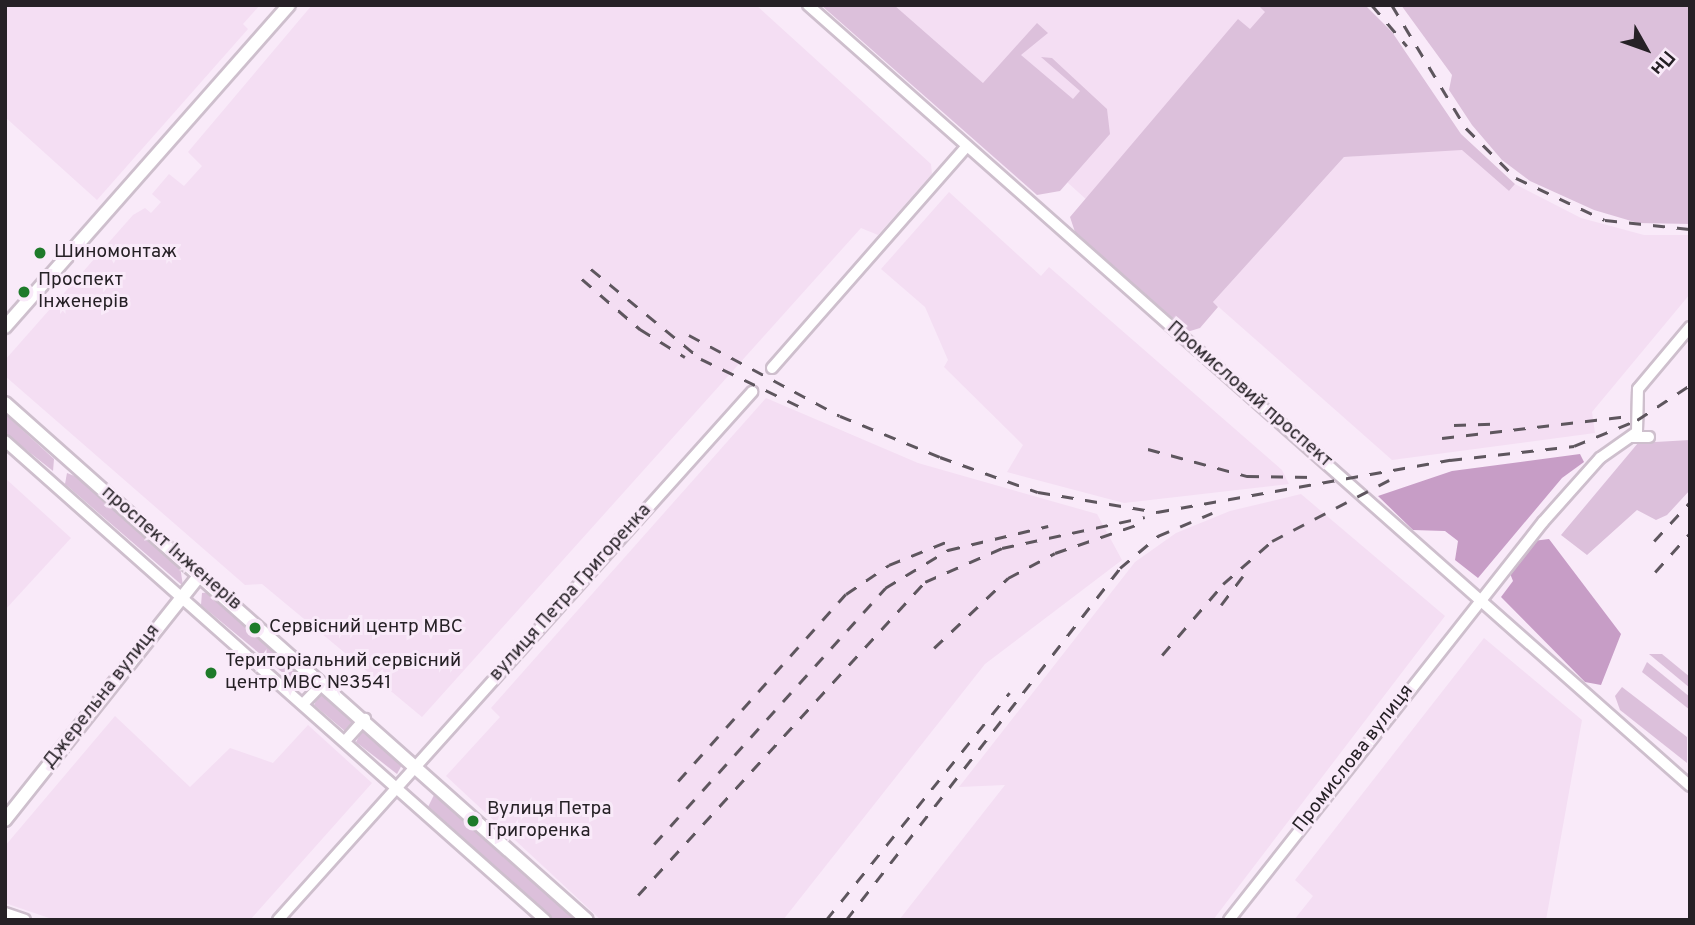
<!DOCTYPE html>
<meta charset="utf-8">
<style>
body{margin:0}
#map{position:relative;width:1695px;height:925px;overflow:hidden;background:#f9eaf9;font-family:Overpass,sans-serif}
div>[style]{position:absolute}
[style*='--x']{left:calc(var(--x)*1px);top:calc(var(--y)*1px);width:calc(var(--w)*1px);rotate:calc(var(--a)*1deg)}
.built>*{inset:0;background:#f4def3}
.green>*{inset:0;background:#dcc0db}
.forest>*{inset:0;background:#c79dc6}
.roads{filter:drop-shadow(2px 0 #cebfcd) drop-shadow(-2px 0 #cebfcd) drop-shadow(0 2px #cebfcd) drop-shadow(0 -2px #cebfcd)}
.minor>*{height:10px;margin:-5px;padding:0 5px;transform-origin:5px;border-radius:5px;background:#fff}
.tertiary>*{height:12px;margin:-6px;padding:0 6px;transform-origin:6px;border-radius:6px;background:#fff}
.rail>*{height:2.5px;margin-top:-1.25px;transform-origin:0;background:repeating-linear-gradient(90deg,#5e565e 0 12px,transparent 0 24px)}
.dots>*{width:19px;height:19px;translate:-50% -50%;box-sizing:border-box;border:4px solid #f9eaf9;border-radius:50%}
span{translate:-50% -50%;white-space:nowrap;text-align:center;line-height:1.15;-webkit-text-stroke:6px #f9eaf9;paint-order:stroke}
.poi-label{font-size:19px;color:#262126}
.left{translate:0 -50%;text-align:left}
.street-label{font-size:19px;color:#262126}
.frame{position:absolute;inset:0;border:7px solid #262126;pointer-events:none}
.north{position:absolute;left:1611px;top:14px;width:70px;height:70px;-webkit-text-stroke:5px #f9eaf9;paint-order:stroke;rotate:130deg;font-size:19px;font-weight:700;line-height:28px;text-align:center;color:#262126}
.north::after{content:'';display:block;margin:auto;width:24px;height:32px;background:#262126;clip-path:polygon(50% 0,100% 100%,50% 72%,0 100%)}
</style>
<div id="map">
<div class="built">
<div style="clip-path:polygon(5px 5px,260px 5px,243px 24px,248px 29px,97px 200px,5px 117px)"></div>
<div style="clip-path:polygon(312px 5px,756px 5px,931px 164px,932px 174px,878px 235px,861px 228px,422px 717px,262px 584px,245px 585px,5px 376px,5px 360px,133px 215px,145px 208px,151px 213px,161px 202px,152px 194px,169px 174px,184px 186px,202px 166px,188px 152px)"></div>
<div style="clip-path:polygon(894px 5px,1322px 5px,1088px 201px,1067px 182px,1065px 155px)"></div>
<div style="clip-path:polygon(1462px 149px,1509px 191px,1515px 184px,1581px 218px,1644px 235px,1690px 235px,1690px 294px,1592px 412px,1595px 433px,1392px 460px,1213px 302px,1344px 157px)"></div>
<div style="clip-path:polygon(949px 192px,1041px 276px,1049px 267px,1282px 470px,1289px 484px,1124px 503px,1007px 472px,1023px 445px,944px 367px,948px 360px,925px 307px,881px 269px)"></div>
<div style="clip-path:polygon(766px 398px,918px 463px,1097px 514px,1122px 560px,985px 664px,783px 920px,601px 920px,446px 776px,500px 717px,491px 708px)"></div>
<div style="clip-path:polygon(5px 478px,71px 538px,5px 610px)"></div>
<div style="clip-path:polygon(1301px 494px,1445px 616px,1213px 920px,899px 920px,1005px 785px,959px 787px,1135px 562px,1176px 533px,1230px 511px)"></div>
<div style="clip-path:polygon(1484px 638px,1582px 720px,1546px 920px,1294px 920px,1313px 896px,1295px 880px)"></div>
<div style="clip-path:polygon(115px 716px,190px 787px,230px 748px,273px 763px,308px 725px,372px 783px,250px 920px,55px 920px,5px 903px,5px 846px)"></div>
</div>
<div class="green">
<div style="clip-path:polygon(821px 5px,894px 5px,983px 83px,1037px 23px,1048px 33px,1021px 55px,1073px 99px,1080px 91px,1041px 57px,1052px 58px,1107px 109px,1110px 134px,1060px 191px,1037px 195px)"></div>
<div style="clip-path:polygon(1258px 5px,1365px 5px,1392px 32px,1461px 134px,1515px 184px,1509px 191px,1462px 150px,1344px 157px,1213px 302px,1218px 307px,1200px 328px,1187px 332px,1075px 232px,1070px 217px,1238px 19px,1250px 29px,1265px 12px)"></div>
<div style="clip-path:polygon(1401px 5px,1690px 5px,1690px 224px,1638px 223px,1594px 210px,1530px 181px,1502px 160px,1472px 125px,1449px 90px,1452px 75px)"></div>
<div style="clip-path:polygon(5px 414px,54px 459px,53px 471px,5px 433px)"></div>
<div style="clip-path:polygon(1690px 440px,1690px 490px,1667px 515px,1656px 520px,1637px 510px,1587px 555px,1561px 535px,1638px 443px)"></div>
<div style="clip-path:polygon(67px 473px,82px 479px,180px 566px,183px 586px,65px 484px)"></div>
<div style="clip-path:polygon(210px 592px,314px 682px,306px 692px,201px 605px,202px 593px)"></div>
<div style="clip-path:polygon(1649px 654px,1662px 654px,1690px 677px,1690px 688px)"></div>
<div style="clip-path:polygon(1647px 662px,1690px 697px,1690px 710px,1642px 672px)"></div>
<div style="clip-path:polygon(1622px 687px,1687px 737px,1687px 763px,1620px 710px,1615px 696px)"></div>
<div style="clip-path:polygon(321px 690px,355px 720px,346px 732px,314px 705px)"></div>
<div style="clip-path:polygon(363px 729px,403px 763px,397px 774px,356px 742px)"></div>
<div style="clip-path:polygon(435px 793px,581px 920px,554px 920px,428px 807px)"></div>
</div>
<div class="forest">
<div style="clip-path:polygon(1580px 454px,1584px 462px,1562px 478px,1478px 578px,1455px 560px,1458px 541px,1445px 531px,1413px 530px,1378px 496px,1452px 471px)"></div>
<div style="clip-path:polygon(1549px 539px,1621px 634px,1601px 685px,1585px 682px,1501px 597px,1513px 581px,1509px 571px,1533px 541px)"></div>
</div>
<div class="roads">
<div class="minor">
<div style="--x:808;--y:5;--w:1178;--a:41.52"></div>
<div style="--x:772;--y:368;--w:295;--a:-48.7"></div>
<div style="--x:1632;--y:437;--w:17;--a:0"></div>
<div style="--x:5;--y:441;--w:722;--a:41.57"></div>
<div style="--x:303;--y:704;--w:29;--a:-46"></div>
<div style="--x:345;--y:741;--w:30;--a:-48"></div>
<div style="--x:5;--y:913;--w:21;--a:19"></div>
<div style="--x:278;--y:920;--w:710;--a:-48.08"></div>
<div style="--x:1229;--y:920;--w:507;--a:-51.73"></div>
<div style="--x:1543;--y:522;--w:86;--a:-48.3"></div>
<div style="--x:1600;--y:458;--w:45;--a:-35.1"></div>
<div style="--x:1637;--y:432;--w:43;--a:-88.7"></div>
<div style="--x:1638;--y:389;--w:81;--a:-50"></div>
</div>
<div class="tertiary">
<div style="--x:5;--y:327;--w:429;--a:-48.6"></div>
<div style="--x:5;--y:403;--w:778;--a:41.62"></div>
<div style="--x:5;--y:820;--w:313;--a:-51.5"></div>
</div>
</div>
<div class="rail">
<div style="--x:1372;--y:5;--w:54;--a:49.5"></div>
<div style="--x:1392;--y:5;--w:144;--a:59"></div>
<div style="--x:1466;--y:128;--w:71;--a:45"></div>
<div style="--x:1516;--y:178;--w:98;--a:25.3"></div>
<div style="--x:1605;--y:220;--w:85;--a:6"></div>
<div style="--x:591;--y:269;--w:142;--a:39.3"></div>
<div style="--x:701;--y:359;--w:113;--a:25.7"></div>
<div style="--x:582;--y:279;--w:77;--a:40.8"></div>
<div style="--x:640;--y:329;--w:53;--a:31.9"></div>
<div style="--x:689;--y:335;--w:171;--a:28.2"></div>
<div style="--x:840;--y:416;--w:108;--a:22.3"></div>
<div style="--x:940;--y:457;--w:104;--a:19.7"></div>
<div style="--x:1038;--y:492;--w:121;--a:9.5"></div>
<div style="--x:1157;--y:512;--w:298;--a:-10.1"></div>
<div style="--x:1450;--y:460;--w:125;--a:-6.4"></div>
<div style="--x:1574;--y:446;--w:68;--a:-22.4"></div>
<div style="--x:1637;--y:420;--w:64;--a:-33.4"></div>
<div style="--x:1454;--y:425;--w:38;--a:-2"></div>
<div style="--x:1442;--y:438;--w:188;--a:-6.7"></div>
<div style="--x:1148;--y:449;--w:103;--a:15.3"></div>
<div style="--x:1247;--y:476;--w:67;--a:0.9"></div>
<div style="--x:1654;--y:541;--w:53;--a:-47.3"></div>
<div style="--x:1655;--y:572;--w:52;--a:-48.1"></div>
<div style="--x:1221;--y:605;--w:36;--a:-53"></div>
<div style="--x:934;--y:648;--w:102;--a:-43.4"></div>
<div style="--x:1008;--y:578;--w:53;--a:-28"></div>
<div style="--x:1055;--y:553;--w:86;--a:-19.1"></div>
<div style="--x:1162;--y:655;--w:94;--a:-49.3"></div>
<div style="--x:1223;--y:584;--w:65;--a:-41.3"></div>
<div style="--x:1272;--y:541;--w:136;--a:-27.5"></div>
<div style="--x:678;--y:781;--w:251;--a:-48.1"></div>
<div style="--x:846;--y:594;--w:52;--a:-34"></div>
<div style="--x:889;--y:565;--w:69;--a:-22.1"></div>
<div style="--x:654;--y:844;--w:345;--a:-47.9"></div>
<div style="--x:885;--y:588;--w:74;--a:-31.1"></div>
<div style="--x:948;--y:550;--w:103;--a:-13.5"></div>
<div style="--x:638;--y:895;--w:425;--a:-47.5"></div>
<div style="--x:925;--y:582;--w:84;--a:-23.8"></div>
<div style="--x:1002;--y:548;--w:146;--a:-12.2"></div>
<div style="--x:826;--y:920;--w:292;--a:-51.1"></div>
<div style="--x:846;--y:920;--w:446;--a:-52.1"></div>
<div style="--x:1120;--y:568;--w:50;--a:-40.1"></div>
<div style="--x:1158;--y:536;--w:59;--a:-23.1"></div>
</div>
<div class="dots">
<div style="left:40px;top:253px;background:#1e7a2a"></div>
<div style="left:24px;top:292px;background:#1e7a2a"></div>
<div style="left:255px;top:628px;background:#1e7a2a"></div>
<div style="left:211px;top:673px;background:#1e7a2a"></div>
<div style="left:473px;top:821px;background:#1e7a2a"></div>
</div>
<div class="poi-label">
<span class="left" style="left:54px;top:253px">Шиномонтаж</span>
<span class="left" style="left:38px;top:292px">Проспект<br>Інженерів</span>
<span class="left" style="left:269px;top:628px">Сервісний центр МВС</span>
<span class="left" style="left:225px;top:673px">Територіальний сервісний<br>центр МВС №3541</span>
<span class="left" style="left:487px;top:821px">Вулиця Петра<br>Григоренка</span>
</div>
<div class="street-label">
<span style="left:1249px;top:395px;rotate:41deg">Промисловий проспект</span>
<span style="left:171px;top:549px;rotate:41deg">проспект Інженерів</span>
<span style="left:571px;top:593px;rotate:-48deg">вулиця Петра Григоренка</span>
<span style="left:102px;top:697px;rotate:-52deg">Джерельна вулиця</span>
<span style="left:1354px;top:759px;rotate:-52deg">Промислова вулиця</span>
</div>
<div class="frame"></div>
<div class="north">Пн</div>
</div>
